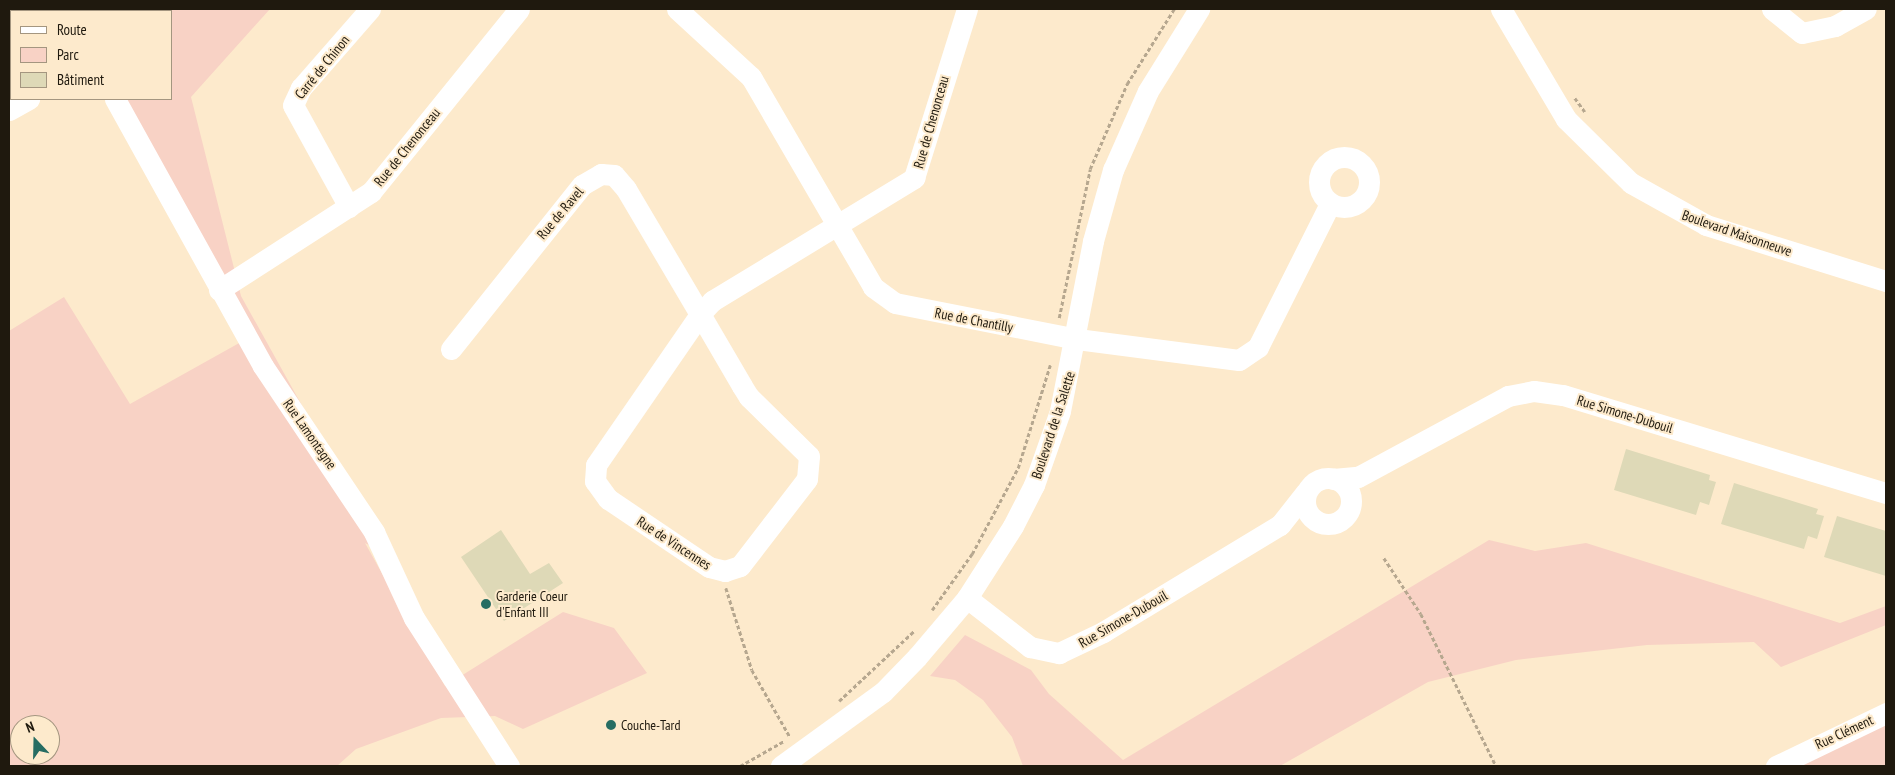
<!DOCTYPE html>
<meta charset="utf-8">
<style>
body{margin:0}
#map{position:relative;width:1895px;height:775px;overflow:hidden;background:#fdeacc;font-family:"PT Sans Narrow",sans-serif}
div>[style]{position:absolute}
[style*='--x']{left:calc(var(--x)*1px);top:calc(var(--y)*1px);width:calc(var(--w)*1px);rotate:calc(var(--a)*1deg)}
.green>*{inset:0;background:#f8d2c5}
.building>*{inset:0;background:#ded9b7}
.path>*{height:2.5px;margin-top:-1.25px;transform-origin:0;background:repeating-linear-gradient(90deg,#b6a78f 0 4px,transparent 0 6.5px)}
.minor>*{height:21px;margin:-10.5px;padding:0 10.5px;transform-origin:10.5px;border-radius:10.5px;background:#fff}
.minor>.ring{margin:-10.5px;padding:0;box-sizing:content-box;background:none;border:21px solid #fff;border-radius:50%}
.dots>*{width:14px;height:14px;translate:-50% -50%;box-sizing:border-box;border:2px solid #fdeacc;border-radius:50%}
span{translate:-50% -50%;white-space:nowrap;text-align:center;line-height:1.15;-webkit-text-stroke:4px #fdeacc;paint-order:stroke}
.street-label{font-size:14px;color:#1f190e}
.poi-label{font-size:14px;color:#1f190e}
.left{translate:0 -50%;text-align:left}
.frame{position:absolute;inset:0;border:10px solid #1f190e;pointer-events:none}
.legend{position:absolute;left:10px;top:10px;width:162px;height:90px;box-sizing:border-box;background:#fdeacc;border:1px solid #a49680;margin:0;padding:6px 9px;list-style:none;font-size:15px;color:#1f190e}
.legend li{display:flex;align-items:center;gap:10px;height:25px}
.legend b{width:25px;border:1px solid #a49680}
.north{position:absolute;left:10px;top:715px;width:50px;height:50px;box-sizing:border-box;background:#fdeacc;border:1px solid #a49680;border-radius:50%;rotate:339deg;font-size:14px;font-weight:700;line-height:20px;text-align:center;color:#1f190e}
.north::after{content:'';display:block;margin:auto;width:18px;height:22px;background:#276d62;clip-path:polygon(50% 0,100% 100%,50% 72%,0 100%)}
</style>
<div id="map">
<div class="green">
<div style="clip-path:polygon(evenodd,69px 9px,270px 9px,191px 97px,241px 296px,384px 553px,365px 543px,445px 686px,563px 612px,614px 628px,647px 673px,523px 729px,495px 716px,441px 718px,356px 749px,337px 766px,9px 766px,9px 331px,64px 297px,130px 404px,241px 342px,117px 99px,171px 99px,171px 11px,69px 9px,20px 725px,50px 725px,50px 755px,20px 755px,20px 725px)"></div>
<div style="clip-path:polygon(1489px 540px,1535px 551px,1586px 543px,1840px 623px,1886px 606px,1886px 625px,1781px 667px,1754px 642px,1647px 645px,1516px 660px,1428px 682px,1280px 766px,1023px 766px,1012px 737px,983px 700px,955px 680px,930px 676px,965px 635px,1031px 670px,1049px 694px,1123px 760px)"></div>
<div style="clip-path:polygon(1886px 712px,1886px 766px,1785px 766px)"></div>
</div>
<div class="building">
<div style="clip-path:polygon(1626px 449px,1710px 475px,1709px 480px,1716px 482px,1709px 505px,1700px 502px,1696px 515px,1614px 490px)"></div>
<div style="clip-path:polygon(1734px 483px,1818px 509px,1816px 514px,1824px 516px,1817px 539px,1808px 536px,1804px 549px,1721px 524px)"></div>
<div style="clip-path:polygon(1837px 516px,1886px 531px,1886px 576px,1824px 557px)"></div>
<div style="clip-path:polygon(501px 530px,530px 574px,549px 563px,563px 583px,504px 621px,461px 557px)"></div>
</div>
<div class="path">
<div style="--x:153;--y:11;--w:3;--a:-45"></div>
<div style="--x:1575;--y:98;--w:17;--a:54"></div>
<div style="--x:1059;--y:318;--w:152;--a:-78.2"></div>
<div style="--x:1090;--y:169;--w:93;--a:-66.5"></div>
<div style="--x:1127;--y:84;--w:89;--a:-57.9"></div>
<div style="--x:1384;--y:558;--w:67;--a:56.5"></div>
<div style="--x:1421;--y:614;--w:169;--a:63.7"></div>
<div style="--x:726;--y:588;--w:86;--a:72.4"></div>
<div style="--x:752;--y:670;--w:77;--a:60.4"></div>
<div style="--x:932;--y:610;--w:69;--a:-54.5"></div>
<div style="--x:972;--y:554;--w:98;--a:-61.9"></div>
<div style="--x:1018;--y:468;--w:108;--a:-72.7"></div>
<div style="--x:839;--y:701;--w:103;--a:-43"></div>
<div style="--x:740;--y:766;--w:51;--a:-29.6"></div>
</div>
<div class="minor">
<div style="--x:65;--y:9;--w:2;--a:63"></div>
<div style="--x:677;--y:9;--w:100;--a:42.6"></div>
<div style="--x:751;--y:77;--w:243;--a:59.8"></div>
<div style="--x:873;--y:287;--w:27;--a:36"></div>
<div style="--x:895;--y:303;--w:186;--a:11.2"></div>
<div style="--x:1077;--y:339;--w:163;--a:7.4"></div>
<div style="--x:1239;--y:360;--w:23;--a:-34"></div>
<div style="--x:1258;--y:347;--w:160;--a:-63.3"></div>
<div style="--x:1501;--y:9;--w:128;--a:59.4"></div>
<div style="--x:1566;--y:119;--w:91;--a:44.6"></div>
<div style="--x:1631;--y:183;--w:86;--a:29.2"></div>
<div style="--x:1706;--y:225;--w:189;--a:17.3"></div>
<div style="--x:1772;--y:9;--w:38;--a:39"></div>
<div style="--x:1802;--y:33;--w:34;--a:-12"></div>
<div style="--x:1835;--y:26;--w:35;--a:-29"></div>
<div style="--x:115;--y:99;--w:305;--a:61"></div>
<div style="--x:263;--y:366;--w:200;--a:56.2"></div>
<div style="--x:374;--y:532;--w:95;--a:65.1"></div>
<div style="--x:414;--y:618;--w:176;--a:57.3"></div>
<div style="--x:9;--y:110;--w:23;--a:-29"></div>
<div class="ring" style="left:1319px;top:157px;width:29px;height:29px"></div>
<div style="--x:349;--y:207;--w:116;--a:-118.8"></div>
<div style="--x:293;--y:105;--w:19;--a:-65"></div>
<div style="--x:301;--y:88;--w:105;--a:-48.9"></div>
<div style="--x:219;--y:290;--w:181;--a:-32.8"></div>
<div style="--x:371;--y:192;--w:235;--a:-51"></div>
<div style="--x:451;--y:349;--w:210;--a:-51.4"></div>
<div style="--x:582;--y:185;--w:22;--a:-30"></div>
<div style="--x:601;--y:174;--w:13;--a:4"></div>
<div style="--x:614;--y:175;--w:18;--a:49"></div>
<div style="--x:626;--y:189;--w:145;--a:59.4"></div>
<div style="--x:700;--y:314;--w:83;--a:59.7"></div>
<div style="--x:742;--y:386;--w:13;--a:58"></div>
<div style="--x:749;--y:397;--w:84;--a:44.5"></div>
<div style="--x:809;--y:456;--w:23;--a:95"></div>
<div style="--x:807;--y:479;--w:110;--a:127.6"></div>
<div style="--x:740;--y:566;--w:16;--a:162"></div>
<div style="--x:725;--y:571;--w:16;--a:-166"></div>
<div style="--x:709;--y:567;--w:122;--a:-146"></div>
<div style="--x:608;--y:499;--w:22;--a:-126"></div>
<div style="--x:595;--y:481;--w:16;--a:-86"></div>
<div style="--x:596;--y:465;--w:183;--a:-55.4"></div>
<div style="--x:700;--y:314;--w:18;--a:-47"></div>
<div style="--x:712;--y:301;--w:237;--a:-31.3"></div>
<div style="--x:914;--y:178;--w:177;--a:-72.6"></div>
<div class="ring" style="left:1305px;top:478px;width:25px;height:25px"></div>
<div style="--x:1333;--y:479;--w:25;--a:-5"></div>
<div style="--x:1358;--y:477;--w:170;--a:-28.4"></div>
<div style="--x:1508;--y:396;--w:26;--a:-11"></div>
<div style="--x:1534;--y:391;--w:29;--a:8"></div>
<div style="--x:1563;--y:395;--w:338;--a:16.9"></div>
<div style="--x:967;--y:598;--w:80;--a:37.9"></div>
<div style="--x:1030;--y:647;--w:30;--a:12"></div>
<div style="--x:1059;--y:653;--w:49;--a:-25.5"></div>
<div style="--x:1103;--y:632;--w:207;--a:-31.2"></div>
<div style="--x:1280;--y:525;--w:42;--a:-51.8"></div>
<div style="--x:781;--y:766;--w:126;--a:-36"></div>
<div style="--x:883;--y:692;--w:49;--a:-45.8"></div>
<div style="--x:917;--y:657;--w:77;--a:-49.7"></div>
<div style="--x:967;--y:598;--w:85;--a:-57.4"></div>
<div style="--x:1013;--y:526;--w:46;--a:-62.9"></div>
<div style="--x:1034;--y:485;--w:78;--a:-70.6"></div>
<div style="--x:1060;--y:411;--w:173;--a:-79"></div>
<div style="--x:1093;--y:241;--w:74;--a:-74.3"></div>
<div style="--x:1113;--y:170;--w:86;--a:-66.1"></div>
<div style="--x:1148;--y:91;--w:97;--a:-58.1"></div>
<div style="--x:1776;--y:766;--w:122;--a:-25.7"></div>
</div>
<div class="dots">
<div style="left:486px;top:604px;background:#276d62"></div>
<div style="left:611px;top:725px;background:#276d62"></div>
</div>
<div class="street-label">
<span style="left:322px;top:67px;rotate:-51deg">Carré de Chinon</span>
<span style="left:931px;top:122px;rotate:-74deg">Rue de Chenonceau</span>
<span style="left:407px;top:147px;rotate:-51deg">Rue de Chenonceau</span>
<span style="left:560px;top:213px;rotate:-50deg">Rue de Ravel</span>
<span style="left:1737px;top:233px;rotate:19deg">Boulevard Maisonneuve</span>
<span style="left:974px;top:320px;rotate:11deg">Rue de Chantilly</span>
<span style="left:1625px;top:414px;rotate:17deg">Rue Simone-Dubouil</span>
<span style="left:1053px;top:425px;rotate:-72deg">Boulevard de la Salette</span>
<span style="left:310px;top:434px;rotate:55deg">Rue Lamontagne</span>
<span style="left:674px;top:543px;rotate:33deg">Rue de Vincennes</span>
<span style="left:1123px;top:619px;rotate:-30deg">Rue Simone-Dubouil</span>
<span style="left:1844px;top:732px;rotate:-25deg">Rue Clément</span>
</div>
<div class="poi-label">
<span class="left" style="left:496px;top:604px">Garderie Coeur<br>d'Enfant III</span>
<span class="left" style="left:621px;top:725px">Couche-Tard</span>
</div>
<div class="frame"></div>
<ul class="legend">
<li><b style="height:6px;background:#fff"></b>Route</li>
<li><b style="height:14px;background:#f8d2c5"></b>Parc</li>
<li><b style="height:14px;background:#ded9b7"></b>Bâtiment</li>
</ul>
<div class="north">N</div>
</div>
